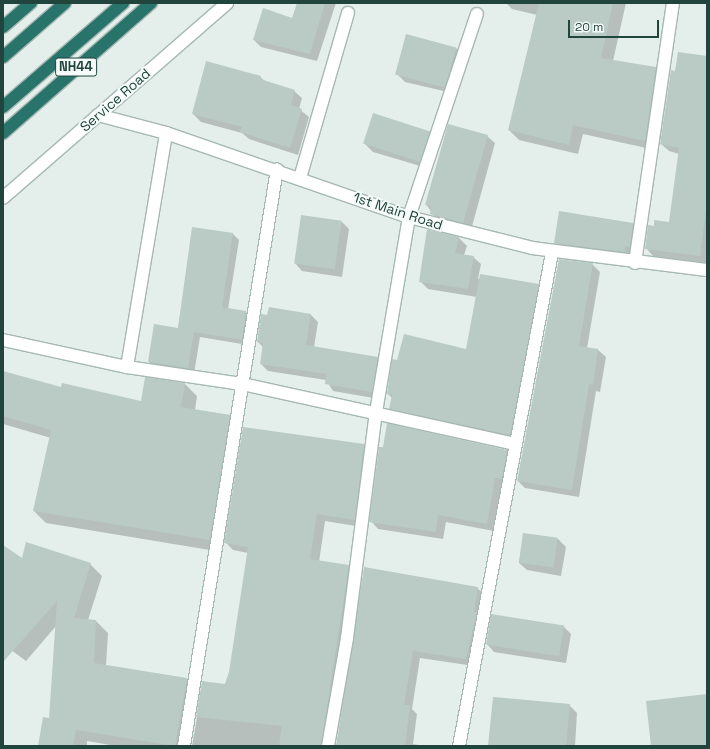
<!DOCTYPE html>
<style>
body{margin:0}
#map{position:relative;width:710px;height:749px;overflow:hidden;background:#e4efeb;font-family:"Space Grotesk",sans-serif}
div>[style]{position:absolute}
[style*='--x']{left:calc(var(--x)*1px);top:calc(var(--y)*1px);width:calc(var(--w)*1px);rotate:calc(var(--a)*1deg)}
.shadow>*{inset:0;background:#0003}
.building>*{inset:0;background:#b9cbc4;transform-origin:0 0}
.roads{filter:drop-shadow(1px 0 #a6b8b3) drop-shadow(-1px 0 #a6b8b3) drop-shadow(0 1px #a6b8b3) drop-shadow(0 -1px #a6b8b3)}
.minor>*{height:12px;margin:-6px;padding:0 6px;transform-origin:6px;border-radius:6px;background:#fff}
.highway>*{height:12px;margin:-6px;padding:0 6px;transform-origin:6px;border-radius:6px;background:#28746a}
span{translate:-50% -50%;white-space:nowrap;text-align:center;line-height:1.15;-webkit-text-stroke:4px #f5fbf9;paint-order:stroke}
.shield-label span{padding:1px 3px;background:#f5fbf9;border:1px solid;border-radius:3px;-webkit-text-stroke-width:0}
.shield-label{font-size:13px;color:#21443d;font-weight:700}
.street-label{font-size:14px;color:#21443d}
.frame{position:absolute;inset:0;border:4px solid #21443d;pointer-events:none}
.scale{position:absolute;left:568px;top:20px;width:91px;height:18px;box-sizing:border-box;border:2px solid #21443d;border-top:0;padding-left:5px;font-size:12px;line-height:14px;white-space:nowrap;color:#21443d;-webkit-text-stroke:3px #f5fbf9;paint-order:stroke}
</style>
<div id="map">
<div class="shadow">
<div style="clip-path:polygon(298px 3px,336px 3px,317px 61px,261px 47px,254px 40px,293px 19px)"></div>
<div style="clip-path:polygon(506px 3px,626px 3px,613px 61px,656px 68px,665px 78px,655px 150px,583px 134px,578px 154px,519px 140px,509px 130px,537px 15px,512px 9px)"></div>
<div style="clip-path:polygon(456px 48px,463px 55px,452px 93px,405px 82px,397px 74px)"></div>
<div style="clip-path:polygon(707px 57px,707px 263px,653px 256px,646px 248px,654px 227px,670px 223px,679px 154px,669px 151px,661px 144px,676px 72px)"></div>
<div style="clip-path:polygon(260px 77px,266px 82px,294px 91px,302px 98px,299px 109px,309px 117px,298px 155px,249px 139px,242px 133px,201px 122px,193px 114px)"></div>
<div style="clip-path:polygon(430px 131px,437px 139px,427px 168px,373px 152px,365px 144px)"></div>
<div style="clip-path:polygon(487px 136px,495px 143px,471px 230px,438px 222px,426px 204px)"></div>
<div style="clip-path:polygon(342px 222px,349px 229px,342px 277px,302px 271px,295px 263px)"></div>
<div style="clip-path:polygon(633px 224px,640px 231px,632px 259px,563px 250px,555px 243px)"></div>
<div style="clip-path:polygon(193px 228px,233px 234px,239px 240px,228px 309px,246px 312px,252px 318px,248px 345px,200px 337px,194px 374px,155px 368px,149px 362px,155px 325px,178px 329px)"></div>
<div style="clip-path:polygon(428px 231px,459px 238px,467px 246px,464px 255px,473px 257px,481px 264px,478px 279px,538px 285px,546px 292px,517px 442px,398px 416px,390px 408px,392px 398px,388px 394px,467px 350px,477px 297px,428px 289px,420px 281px)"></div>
<div style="clip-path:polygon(592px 264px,600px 272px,587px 348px,598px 350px,606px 357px,600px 392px,596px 391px,579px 497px,525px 488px,518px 481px)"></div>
<div style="clip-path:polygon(311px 315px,318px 322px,314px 347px,377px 358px,385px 366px,379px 399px,333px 391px,326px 380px,268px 371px,261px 364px,263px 347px,258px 342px,268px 316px)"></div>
<div style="clip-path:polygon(3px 372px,62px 389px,142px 402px,146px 378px,185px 384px,197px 396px,195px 410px,229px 415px,242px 428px,222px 552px,46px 523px,34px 511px,51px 438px,3px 424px)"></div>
<div style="clip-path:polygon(364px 445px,372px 453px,362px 527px,325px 521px,319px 562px,348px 566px,356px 573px,329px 746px,192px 746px,203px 682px,225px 685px,230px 672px,248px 553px,233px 550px,225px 542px)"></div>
<div style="clip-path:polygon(507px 451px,514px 458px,494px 531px,446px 522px,443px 539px,378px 529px,371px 521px)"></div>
<div style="clip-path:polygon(524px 534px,558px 539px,566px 547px,561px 576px,527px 570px,519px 563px)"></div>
<div style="clip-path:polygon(3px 547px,23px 560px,90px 564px,102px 576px,88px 620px,96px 621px,108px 633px,106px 666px,187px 679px,199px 691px,190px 746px,116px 746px,87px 741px,87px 746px,39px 746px,50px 719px,56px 626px,26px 661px,3px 644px)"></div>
<div style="clip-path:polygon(365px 568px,477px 588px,485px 595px,474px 666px,420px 658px,412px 709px,417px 714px,413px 744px,424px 746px,337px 746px)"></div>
<div style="clip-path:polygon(564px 627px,571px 634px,566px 663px,494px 652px,487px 644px)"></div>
<div style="clip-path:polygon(569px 705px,577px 713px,575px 746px,489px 746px)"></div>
</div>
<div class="building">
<div style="clip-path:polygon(297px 3px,325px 3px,310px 54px,253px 40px,263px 8px,292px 18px)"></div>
<div style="clip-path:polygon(539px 3px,613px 3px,601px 58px,656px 67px,645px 141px,573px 125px,569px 145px,508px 130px)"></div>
<div style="left:406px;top:34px;width:52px;height:42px;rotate:15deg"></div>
<div style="clip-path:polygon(678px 52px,707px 56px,707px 201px,700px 256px,645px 249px,648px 225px,654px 226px,654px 220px,669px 222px,679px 148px,660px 144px,671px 70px,675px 71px)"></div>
<div style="clip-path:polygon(206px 61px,261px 76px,260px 79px,295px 90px,291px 105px,302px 109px,290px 148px,240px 132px,242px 127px,192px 114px)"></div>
<div style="left:373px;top:113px;width:60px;height:32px;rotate:18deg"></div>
<div style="clip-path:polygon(448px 124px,488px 135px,463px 223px,430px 214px,431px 206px,425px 205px)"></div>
<div style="clip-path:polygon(559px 211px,633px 223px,630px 247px,625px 246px,625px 252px,554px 243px)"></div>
<div style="left:301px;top:215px;width:41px;height:49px;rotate:8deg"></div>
<div style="clip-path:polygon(192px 227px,233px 233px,222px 307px,246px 311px,242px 340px,194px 332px,188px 368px,148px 362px,154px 324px,178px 328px)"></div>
<div style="clip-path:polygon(427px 229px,459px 237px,455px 253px,474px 256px,468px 289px,419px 282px)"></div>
<div style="clip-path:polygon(559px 259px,593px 263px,579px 346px,598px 349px,593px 385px,589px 384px,572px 490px,517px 481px)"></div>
<div style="clip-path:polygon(480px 274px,539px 284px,510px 435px,389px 409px,392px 395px,387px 394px,392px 359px,397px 360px,404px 334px,466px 349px)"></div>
<div style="clip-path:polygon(269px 307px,311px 314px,306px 345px,378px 357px,372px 392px,325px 384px,326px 374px,260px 364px,263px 343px,257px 342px,261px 314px,267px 315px)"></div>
<div style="clip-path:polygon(3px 371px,61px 387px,62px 383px,141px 401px,145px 377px,185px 383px,181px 407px,230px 415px,210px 540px,33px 511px,51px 430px,3px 416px)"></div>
<div style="clip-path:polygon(387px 423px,507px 450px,502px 479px,495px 478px,487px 524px,438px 515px,436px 532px,369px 522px,379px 447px,383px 447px)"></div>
<div style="clip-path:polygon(243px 427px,364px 444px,355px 520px,317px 514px,310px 559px,349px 565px,321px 746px,279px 746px,282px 726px,196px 717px,202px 681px,225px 684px,229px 672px,248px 547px,224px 543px)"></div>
<div style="left:523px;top:533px;width:35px;height:30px;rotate:8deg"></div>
<div style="clip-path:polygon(26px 542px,91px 563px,74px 618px,96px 620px,94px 663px,187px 678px,175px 746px,76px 730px,73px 746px,38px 746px,43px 717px,49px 718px,57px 601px,3px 662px,3px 545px,22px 558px)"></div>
<div style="clip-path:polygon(364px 567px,478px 587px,474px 612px,477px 612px,466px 659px,413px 651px,404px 705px,410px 705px,405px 746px,336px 746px)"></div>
<div style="left:491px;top:614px;width:74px;height:31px;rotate:9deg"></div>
<div style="clip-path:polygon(707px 694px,707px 746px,651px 746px,646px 701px)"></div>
<div style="clip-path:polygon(493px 697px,570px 704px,566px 746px,488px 746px)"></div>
</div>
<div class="roads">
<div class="minor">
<div style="--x:98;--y:115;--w:70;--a:14.8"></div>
<div style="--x:166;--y:133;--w:257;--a:19.1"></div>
<div style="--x:409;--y:217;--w:127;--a:14.1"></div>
<div style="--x:532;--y:248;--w:176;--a:7.2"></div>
<div style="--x:300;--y:178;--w:172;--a:-73.8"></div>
<div style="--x:3;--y:198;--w:297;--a:-41"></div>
<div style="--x:635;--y:263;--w:263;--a:-81.7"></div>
<div style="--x:3;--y:340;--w:127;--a:12.3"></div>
<div style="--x:127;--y:367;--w:116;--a:8.4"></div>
<div style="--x:242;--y:384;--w:280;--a:12.4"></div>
<div style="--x:127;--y:367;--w:237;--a:-80.5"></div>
<div style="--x:184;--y:746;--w:584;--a:-80.84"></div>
<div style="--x:328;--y:746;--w:110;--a:-80"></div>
<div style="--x:347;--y:638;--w:228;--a:-82.7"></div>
<div style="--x:376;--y:412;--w:198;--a:-80.4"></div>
<div style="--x:409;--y:217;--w:214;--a:-71.5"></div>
<div style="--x:459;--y:746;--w:502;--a:-79.32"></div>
</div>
<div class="highway">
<div style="--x:3;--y:27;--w:37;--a:-41"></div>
<div style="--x:3;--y:57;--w:82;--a:-41.1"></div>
<div style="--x:3;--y:107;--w:159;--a:-40.9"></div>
<div style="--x:3;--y:133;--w:197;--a:-41.3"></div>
</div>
</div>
<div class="shield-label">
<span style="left:76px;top:67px">NH44</span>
</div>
<div class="street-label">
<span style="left:115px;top:100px;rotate:-41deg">Service Road</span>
<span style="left:398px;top:211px;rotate:18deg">1st Main Road</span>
</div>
<div class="frame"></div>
<div class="scale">20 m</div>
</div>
